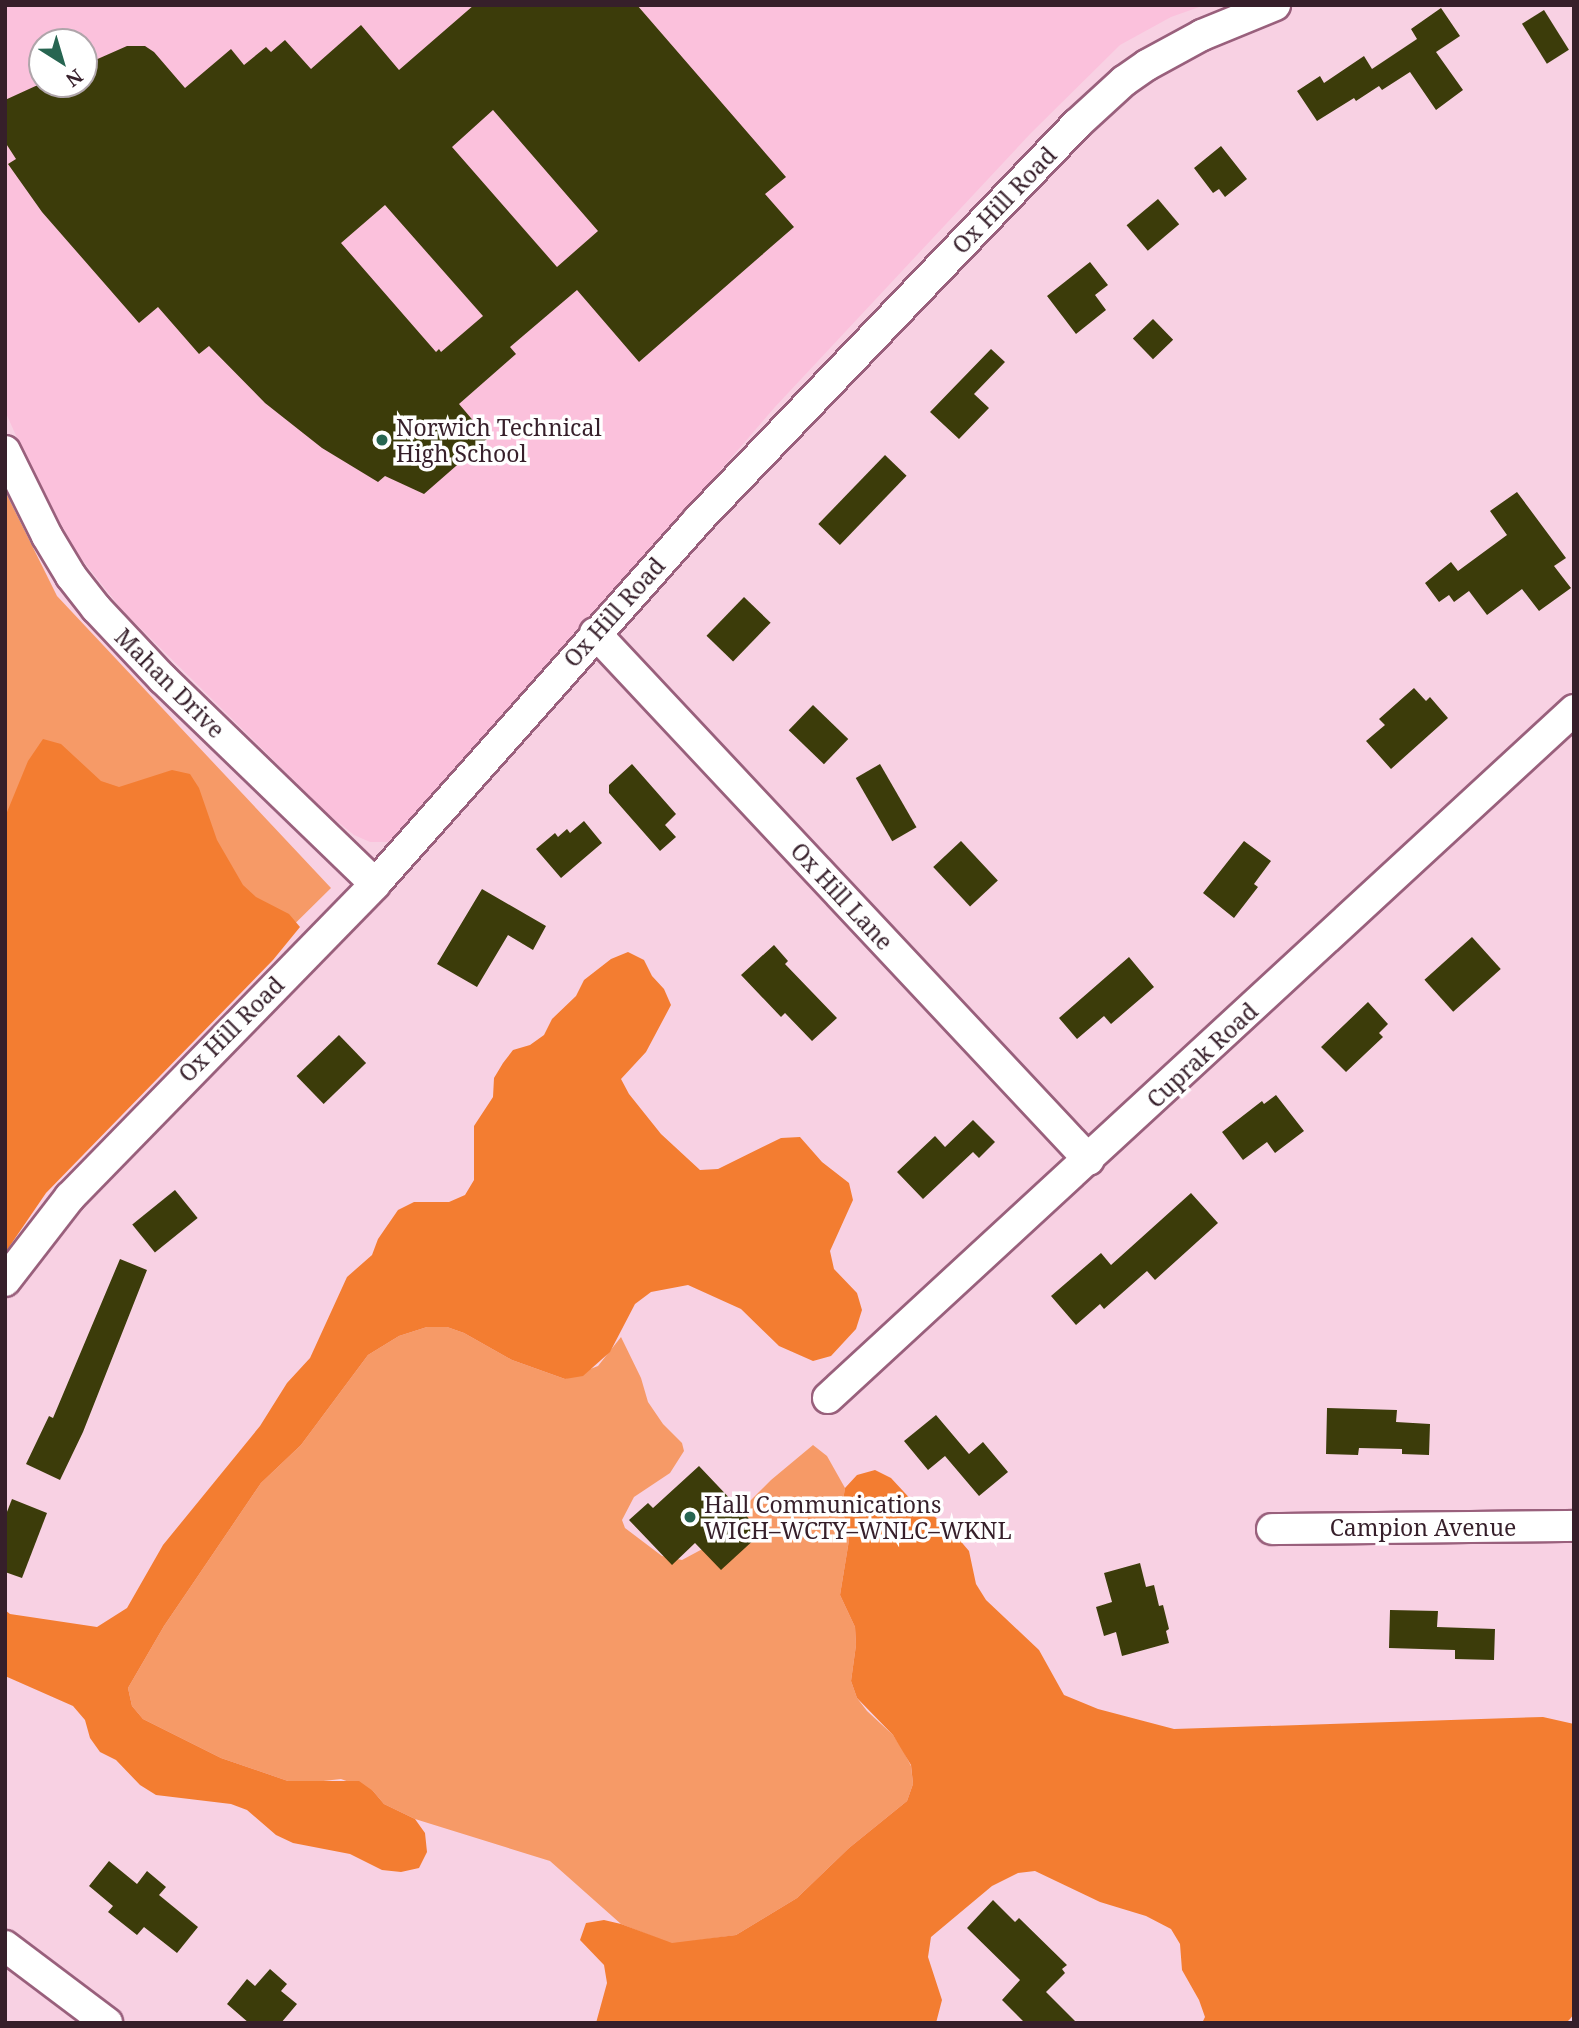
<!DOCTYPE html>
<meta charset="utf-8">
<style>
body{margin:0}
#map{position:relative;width:1579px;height:2028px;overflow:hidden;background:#f8d1e3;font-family:"Noto Serif",serif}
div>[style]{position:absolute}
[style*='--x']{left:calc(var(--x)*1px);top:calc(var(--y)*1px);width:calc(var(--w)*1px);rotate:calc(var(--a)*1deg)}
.built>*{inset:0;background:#fbc1dc}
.green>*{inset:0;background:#f69a67}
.forest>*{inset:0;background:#f37d31}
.building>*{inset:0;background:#3c3c0a;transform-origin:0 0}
.roads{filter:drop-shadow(2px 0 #99607c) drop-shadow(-2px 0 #99607c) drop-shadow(0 2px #99607c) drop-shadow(0 -2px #99607c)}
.minor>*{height:30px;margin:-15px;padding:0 15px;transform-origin:15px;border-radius:15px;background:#fff}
.dots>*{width:19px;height:19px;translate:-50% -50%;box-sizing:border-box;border:4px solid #fff;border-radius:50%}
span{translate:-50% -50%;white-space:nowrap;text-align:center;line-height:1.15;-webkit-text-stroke:7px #fff;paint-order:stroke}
.street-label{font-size:23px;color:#361f2a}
.poi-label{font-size:23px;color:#361f2a}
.left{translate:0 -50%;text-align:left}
.frame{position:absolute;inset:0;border:7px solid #361f2a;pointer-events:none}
.north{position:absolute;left:28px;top:28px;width:70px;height:70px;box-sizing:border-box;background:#fff;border:2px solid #afa5aa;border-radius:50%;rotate:143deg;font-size:19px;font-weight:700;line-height:28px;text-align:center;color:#361f2a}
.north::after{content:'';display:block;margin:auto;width:24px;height:32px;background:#276551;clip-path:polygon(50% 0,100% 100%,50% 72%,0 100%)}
</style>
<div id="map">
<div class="built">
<div style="clip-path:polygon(evenodd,5px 5px,1205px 5px,1171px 17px,1120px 45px,1031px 133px,775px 407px,412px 828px,389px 842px,370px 842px,354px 835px,327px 813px,122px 610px,76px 552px,31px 469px,5px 411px,5px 5px,42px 42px,84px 42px,84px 84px,42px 84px,42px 42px)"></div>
</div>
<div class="green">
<div style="clip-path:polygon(5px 491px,57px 596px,331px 888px,22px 1193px,5px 1217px)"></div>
<div style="clip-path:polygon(427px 1327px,447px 1327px,464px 1333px,512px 1360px,565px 1379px,598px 1366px,621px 1337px,641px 1378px,648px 1402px,663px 1424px,682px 1443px,684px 1451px,670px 1473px,634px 1497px,622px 1520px,625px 1528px,662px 1556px,682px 1560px,734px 1532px,744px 1507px,771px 1480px,813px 1445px,827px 1456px,845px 1488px,842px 1506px,849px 1540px,840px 1595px,855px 1627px,856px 1645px,851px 1681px,857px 1698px,867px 1711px,893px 1735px,903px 1750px,911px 1766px,913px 1784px,907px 1801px,849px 1848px,797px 1898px,736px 1935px,672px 1944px,621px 1924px,550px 1861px,415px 1819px,384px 1804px,373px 1791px,341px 1779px,306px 1783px,288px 1781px,221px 1758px,143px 1719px,132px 1706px,128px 1688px,164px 1626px,261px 1483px,301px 1445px,368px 1355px,399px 1336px)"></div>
</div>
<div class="forest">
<div style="clip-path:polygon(43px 739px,61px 744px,101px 781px,119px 787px,172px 770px,190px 774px,199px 788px,217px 840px,243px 885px,256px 897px,289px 914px,300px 927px,273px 960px,46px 1193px,5px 1253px,5px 817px,28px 761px)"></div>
<div style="clip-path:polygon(628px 952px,644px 960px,652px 976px,664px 989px,671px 1005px,646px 1052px,621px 1079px,629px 1094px,661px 1134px,700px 1170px,718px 1169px,781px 1138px,800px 1137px,822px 1162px,849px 1183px,853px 1200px,830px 1251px,834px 1269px,857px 1293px,862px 1310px,856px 1329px,831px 1356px,813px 1361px,779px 1346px,741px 1309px,688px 1285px,651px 1292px,635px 1304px,610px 1352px,583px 1376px,565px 1379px,512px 1360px,464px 1333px,447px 1327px,427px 1327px,399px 1336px,368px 1355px,301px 1445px,261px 1483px,164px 1626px,128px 1688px,132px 1706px,143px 1719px,221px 1758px,288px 1781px,359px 1781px,373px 1791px,384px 1804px,415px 1819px,425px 1833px,427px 1852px,419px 1868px,401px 1872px,382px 1870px,350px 1854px,293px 1843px,276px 1835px,247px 1810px,231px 1804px,156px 1795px,140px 1785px,116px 1760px,100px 1752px,90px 1738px,85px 1720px,73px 1706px,5px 1676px,5px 1610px,10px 1614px,97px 1627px,127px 1608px,163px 1545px,260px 1426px,287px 1383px,310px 1358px,347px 1277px,372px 1255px,378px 1239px,398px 1210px,414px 1202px,449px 1202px,465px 1195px,474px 1180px,474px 1126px,493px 1097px,494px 1078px,503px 1063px,513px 1050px,530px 1045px,544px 1035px,552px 1019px,576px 996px,584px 980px,611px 959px)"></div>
<div style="clip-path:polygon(875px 1470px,891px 1478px,916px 1505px,946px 1524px,969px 1551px,976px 1584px,986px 1600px,1039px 1650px,1064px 1695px,1098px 1709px,1174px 1729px,1543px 1717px,1574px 1724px,1574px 2014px,1570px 2019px,1566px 2023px,1202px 2023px,1205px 2017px,1199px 2000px,1182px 1970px,1180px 1944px,1171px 1929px,1146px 1916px,1100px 1902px,1035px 1871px,1018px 1873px,992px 1886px,931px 1937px,928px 1957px,942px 2000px,936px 2023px,596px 2023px,607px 1983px,604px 1965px,580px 1940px,586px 1923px,604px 1920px,621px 1924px,672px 1943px,736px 1935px,797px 1898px,849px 1848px,907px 1801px,913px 1784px,911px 1765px,893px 1735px,857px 1698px,851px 1681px,856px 1645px,855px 1627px,840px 1595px,849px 1540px,842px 1506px,845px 1488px,857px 1475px)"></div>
</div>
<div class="building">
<div style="clip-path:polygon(evenodd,474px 5px,637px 5px,786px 177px,765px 194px,794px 227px,639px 362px,577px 290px,510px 347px,516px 354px,459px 404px,488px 438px,424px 494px,385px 476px,378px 482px,322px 448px,265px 403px,209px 346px,199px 354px,158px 307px,139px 323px,42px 212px,8px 164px,16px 159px,5px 142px,5px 100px,40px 84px,84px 84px,84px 65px,127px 46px,145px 46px,154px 52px,185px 88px,231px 49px,244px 65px,266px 47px,271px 52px,285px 40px,311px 69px,361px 25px,399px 70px,474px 5px,493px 110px,598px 231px,557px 267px,452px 147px,493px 110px,474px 5px,385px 205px,483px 316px,441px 352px,439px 349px,436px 352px,341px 243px,385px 205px)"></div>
<div style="clip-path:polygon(1441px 8px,1460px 36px,1436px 52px,1463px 90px,1436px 110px,1410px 72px,1382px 90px,1379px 86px,1356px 101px,1354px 98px,1317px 121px,1297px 91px,1320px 76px,1324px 83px,1364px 56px,1372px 69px,1417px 39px,1411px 29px)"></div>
<div style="left:1544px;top:10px;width:47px;height:26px;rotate:58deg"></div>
<div style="clip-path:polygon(1221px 146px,1247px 179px,1225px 197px,1219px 189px,1213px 193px,1194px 168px)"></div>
<div style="left:1158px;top:199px;width:33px;height:41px;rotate:50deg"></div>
<div style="clip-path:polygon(1090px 262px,1108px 285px,1095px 295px,1106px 310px,1076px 334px,1047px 296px)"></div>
<div style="left:1153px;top:319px;width:29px;height:28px;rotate:46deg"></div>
<div style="clip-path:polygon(991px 349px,1005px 362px,974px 394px,989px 408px,959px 439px,930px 412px)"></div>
<div style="left:885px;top:455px;width:30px;height:96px;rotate:44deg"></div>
<div style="clip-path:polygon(1517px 492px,1566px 558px,1554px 566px,1571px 588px,1539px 611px,1522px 589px,1487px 615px,1469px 591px,1454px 602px,1449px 595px,1439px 602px,1425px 583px,1451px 562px,1458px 571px,1507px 535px,1490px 511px)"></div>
<div style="left:744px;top:597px;width:37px;height:54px;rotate:44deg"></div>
<div style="clip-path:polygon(1414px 688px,1426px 701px,1430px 697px,1448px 718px,1391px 769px,1366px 741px,1385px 725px,1379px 719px)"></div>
<div style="left:813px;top:705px;width:49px;height:35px;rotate:44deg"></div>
<div style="clip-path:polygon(632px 764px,676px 814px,665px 825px,676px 837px,660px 851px,609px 793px,609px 785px)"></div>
<div style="left:880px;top:764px;width:73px;height:28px;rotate:60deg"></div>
<div style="clip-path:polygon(584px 821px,602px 843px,561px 878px,536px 849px,555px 833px,558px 837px,567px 829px,570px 833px)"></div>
<div style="left:961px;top:841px;width:54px;height:38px;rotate:47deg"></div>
<div style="clip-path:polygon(1244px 841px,1271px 861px,1254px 884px,1258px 887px,1234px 918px,1203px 893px)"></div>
<div style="clip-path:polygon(482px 889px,546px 926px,533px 950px,508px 935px,477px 987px,437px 964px)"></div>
<div style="left:1472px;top:937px;width:43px;height:64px;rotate:48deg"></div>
<div style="clip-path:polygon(774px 945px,788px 961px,785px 964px,837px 1018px,812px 1041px,785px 1013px,781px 1017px,741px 975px)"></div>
<div style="clip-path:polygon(1129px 957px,1154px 987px,1111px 1024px,1104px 1016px,1077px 1039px,1059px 1018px)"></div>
<div style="clip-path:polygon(1368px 1002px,1388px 1024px,1379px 1033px,1383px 1037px,1346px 1072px,1321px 1047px)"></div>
<div style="left:339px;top:1035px;width:39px;height:59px;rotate:46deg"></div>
<div style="clip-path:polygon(1276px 1095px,1304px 1131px,1275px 1153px,1267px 1142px,1243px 1160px,1222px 1132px,1262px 1101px,1264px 1104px)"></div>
<div style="clip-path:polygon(973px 1120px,995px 1142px,979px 1158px,973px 1152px,923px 1199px,897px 1172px,935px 1136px,945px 1147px)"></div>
<div style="left:175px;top:1190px;width:36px;height:55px;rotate:51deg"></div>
<div style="clip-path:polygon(1191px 1193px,1218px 1223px,1155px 1280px,1147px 1271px,1104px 1309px,1100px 1304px,1076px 1325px,1051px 1296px,1101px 1253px,1111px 1265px)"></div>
<div style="clip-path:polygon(120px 1259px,147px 1270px,83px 1432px,60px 1480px,26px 1464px,49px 1416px,53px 1418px)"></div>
<div style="clip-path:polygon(1327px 1408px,1397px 1410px,1396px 1422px,1430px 1424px,1429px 1455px,1402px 1454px,1402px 1449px,1359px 1448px,1358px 1455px,1326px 1454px)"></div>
<div style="clip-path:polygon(936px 1415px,969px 1454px,983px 1442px,1008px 1472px,979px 1496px,945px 1456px,928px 1470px,904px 1441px)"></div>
<div style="clip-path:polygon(699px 1466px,754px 1524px,749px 1528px,757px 1537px,721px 1570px,695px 1543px,672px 1565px,629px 1520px,648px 1503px,653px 1508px)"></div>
<div style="clip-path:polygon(12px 1499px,47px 1513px,22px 1578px,5px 1572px,5px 1517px)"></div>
<div style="clip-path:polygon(1140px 1563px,1146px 1587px,1154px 1585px,1159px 1606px,1163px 1605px,1169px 1629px,1166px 1631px,1169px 1643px,1122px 1656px,1116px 1632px,1104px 1636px,1096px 1607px,1112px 1602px,1104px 1573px)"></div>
<div style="clip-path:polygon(1390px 1610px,1438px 1611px,1437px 1627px,1495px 1629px,1494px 1660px,1455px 1659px,1455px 1650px,1389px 1648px)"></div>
<div style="clip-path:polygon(109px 1861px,137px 1884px,147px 1871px,166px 1887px,159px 1895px,198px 1927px,177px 1953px,144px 1927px,137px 1935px,108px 1912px,113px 1906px,89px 1886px)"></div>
<div style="clip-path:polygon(993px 1900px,1015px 1922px,1019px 1918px,1067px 1965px,1062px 1969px,1065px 1973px,1046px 1992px,1077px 2023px,1025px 2023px,1002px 2000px,1020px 1980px,967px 1928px)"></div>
<div style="clip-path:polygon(270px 1969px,287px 1984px,281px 1991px,297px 2004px,281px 2023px,249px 2023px,227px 2004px,247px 1979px,255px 1986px)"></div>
</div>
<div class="roads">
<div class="minor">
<div style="--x:5;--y:451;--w:95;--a:63.7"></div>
<div style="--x:47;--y:536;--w:47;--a:59"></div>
<div style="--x:71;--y:576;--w:41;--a:52"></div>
<div style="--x:96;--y:608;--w:98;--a:46.7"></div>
<div style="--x:163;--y:679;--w:295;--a:44"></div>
<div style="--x:595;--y:633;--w:722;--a:46.85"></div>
<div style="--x:5;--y:1281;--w:106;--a:-52.3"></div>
<div style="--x:70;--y:1197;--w:437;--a:-45.7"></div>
<div style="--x:375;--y:884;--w:487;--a:-48.4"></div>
<div style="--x:698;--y:520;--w:548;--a:-46.26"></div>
<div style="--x:1077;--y:124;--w:64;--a:-42.5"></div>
<div style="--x:1124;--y:81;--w:28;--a:-35"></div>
<div style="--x:1147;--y:65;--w:63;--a:-28.6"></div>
<div style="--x:1202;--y:35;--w:79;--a:-22.3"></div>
<div style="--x:828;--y:1398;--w:1015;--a:-42.68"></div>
<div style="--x:1272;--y:1529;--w:302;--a:-0.6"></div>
<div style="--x:5;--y:1946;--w:128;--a:37"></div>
</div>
</div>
<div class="dots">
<div style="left:382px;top:440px;background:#276551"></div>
<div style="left:690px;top:1517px;background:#276551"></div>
</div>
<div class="street-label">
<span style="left:1004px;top:200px;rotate:-46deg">Ox Hill Road</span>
<span style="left:614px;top:612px;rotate:-48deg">Ox Hill Road</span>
<span style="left:170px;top:683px;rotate:45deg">Mahan Drive</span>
<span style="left:842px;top:896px;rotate:47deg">Ox Hill Lane</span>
<span style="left:231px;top:1029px;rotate:-45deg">Ox Hill Road</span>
<span style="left:1202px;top:1055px;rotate:-43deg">Cuprak Road</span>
<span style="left:1423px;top:1527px">Campion Avenue</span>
</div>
<div class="poi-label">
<span class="left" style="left:396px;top:440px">Norwich Technical<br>High School</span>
<span class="left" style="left:704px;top:1517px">Hall Communications<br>WICH–WCTY–WNLC–WKNL</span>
</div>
<div class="frame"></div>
<div class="north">N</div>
</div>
